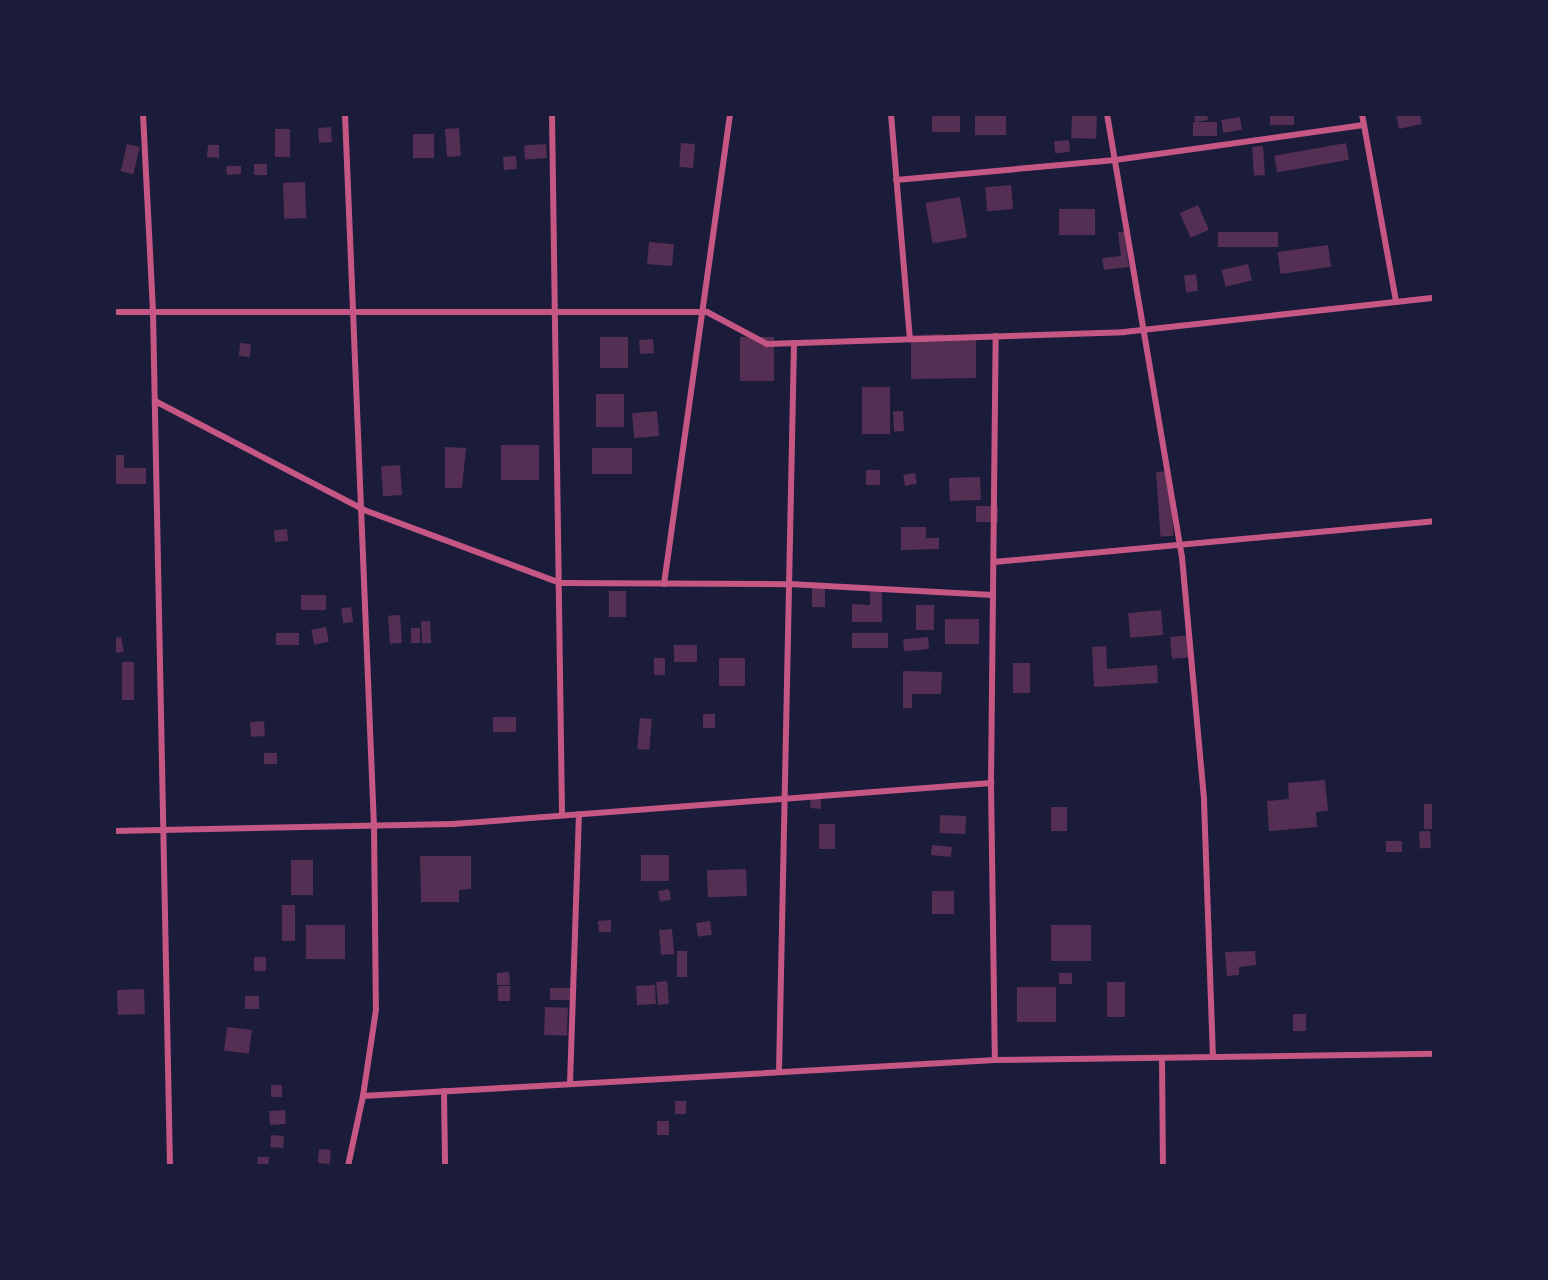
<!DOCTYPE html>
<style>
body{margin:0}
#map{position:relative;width:1548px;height:1280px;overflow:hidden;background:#1b1b3a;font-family:"Public Sans",sans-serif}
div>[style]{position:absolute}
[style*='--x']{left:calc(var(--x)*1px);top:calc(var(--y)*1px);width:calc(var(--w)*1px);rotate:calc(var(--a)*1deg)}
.building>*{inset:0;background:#542f53;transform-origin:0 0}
.minor>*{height:6px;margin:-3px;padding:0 3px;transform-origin:3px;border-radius:3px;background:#c65784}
span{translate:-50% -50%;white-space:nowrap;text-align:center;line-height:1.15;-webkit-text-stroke:6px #1b1b3a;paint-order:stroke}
.frame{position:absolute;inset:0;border:116px solid #1b1b3a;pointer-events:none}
</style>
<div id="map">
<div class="building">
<div style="left:932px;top:114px;width:28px;height:18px"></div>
<div style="left:975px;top:114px;width:31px;height:21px"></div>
<div style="left:1072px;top:114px;width:25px;height:24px;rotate:2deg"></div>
<div style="clip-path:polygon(1194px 114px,1207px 114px,1208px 120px,1195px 122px)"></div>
<div style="left:1270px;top:114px;width:24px;height:11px"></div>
<div style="clip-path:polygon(1396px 114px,1420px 114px,1422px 124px,1399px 129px)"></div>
<div style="left:1240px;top:117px;width:13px;height:19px;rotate:81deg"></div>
<div style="left:1193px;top:122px;width:24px;height:14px"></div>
<div style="left:331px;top:127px;width:15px;height:13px;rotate:86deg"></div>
<div style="left:459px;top:128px;width:28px;height:14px;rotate:86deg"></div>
<div style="left:290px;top:129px;width:28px;height:15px;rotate:90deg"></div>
<div style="left:413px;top:134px;width:21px;height:24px"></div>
<div style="left:1069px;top:140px;width:12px;height:15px;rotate:85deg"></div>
<div style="left:681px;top:143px;width:14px;height:24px;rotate:4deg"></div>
<div style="left:1346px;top:143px;width:17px;height:73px;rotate:80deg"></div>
<div style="left:127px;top:144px;width:13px;height:28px;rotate:13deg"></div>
<div style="left:546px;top:144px;width:14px;height:22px;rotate:86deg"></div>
<div style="clip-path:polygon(208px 145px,219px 145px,219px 158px,207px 157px)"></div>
<div style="left:1263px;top:146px;width:29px;height:11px;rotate:86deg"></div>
<div style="left:516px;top:156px;width:13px;height:13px;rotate:86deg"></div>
<div style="left:254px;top:164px;width:13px;height:11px"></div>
<div style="clip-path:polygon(226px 166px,241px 166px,241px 174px,227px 175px)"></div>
<div style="left:305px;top:182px;width:36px;height:22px;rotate:88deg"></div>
<div style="left:1011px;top:185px;width:24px;height:26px;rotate:85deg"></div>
<div style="left:960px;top:197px;width:41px;height:35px;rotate:80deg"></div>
<div style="left:1198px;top:205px;width:27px;height:20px;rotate:66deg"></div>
<div style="left:1059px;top:209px;width:36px;height:26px"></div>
<div style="clip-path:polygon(1118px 232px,1124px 232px,1129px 267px,1104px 270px,1102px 258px,1121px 256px)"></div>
<div style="left:1278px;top:232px;width:15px;height:60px;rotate:90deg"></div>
<div style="left:649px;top:242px;width:25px;height:22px;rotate:5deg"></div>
<div style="left:1328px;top:245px;width:22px;height:51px;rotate:82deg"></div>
<div style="left:1248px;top:264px;width:17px;height:27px;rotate:77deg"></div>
<div style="left:1196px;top:274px;width:17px;height:12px;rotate:83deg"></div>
<div style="clip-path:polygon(943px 334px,943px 340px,976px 339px,976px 378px,911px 379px,911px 335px)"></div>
<div style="left:628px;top:337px;width:31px;height:28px;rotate:90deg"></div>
<div style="left:740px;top:337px;width:34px;height:44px"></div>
<div style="left:653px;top:339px;width:14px;height:14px;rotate:86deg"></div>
<div style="left:240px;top:343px;width:11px;height:13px;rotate:5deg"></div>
<div style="left:862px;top:387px;width:28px;height:47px"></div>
<div style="left:596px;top:394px;width:28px;height:33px"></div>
<div style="left:657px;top:411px;width:25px;height:25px;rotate:85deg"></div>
<div style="left:903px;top:411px;width:20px;height:10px;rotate:87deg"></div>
<div style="left:539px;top:445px;width:35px;height:38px;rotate:90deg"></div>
<div style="clip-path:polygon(445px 447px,466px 448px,462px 488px,445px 488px)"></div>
<div style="left:592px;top:448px;width:40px;height:26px"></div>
<div style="clip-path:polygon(114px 455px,124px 455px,124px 468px,146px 468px,146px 484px,114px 484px)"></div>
<div style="left:400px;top:465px;width:30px;height:19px;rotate:86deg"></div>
<div style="left:866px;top:470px;width:14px;height:15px"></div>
<div style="left:1169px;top:471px;width:65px;height:13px;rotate:86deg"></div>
<div style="left:915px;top:473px;width:11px;height:12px;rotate:80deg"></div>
<div style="left:980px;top:477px;width:23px;height:31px;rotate:88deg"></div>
<div style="left:976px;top:506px;width:22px;height:16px"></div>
<div style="clip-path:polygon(901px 527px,926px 527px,926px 538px,939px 538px,939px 549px,901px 550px)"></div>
<div style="left:287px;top:529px;width:12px;height:13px;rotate:85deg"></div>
<div style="left:812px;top:588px;width:13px;height:19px"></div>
<div style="clip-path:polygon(870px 588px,882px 588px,882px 622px,852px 622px,852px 604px,870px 605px)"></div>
<div style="left:609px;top:591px;width:17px;height:26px"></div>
<div style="left:326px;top:595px;width:15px;height:25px;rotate:90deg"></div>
<div style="left:916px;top:605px;width:18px;height:25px"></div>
<div style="left:351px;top:607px;width:15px;height:10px;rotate:82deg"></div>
<div style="left:1161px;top:610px;width:25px;height:33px;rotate:85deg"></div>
<div style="left:400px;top:615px;width:28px;height:12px;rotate:86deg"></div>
<div style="left:945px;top:619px;width:34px;height:25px"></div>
<div style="left:430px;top:621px;width:22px;height:9px;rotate:87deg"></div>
<div style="left:326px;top:627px;width:15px;height:15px;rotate:79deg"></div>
<div style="left:411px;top:628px;width:9px;height:15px"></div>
<div style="left:299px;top:633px;width:12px;height:23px;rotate:90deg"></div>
<div style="left:852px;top:633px;width:36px;height:15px"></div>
<div style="left:1192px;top:635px;width:22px;height:22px;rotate:85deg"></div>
<div style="clip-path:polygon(121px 637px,124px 652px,114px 653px,114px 638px)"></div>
<div style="left:928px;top:637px;width:12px;height:25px;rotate:85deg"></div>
<div style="left:697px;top:645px;width:17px;height:23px;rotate:90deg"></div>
<div style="clip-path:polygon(1106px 646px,1107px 669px,1157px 665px,1158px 683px,1094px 687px,1092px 647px)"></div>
<div style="left:654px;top:658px;width:11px;height:17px"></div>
<div style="left:719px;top:658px;width:26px;height:28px"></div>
<div style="left:122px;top:662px;width:12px;height:38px"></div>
<div style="left:1013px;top:663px;width:17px;height:30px"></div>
<div style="clip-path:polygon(903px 671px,942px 672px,941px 694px,912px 694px,912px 708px,903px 708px)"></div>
<div style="left:703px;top:714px;width:12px;height:14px"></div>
<div style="left:493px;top:717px;width:23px;height:15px"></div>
<div style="left:640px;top:718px;width:12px;height:31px;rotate:5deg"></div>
<div style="left:264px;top:721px;width:15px;height:14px;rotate:86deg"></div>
<div style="left:277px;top:753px;width:11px;height:13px;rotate:90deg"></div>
<div style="clip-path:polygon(1325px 780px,1328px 811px,1316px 812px,1317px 827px,1269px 831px,1267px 801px,1289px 799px,1288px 783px)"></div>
<div style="clip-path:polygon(811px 796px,821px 796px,821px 809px,810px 808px)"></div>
<div style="left:1424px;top:804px;width:10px;height:25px"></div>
<div style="left:1051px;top:807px;width:16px;height:24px"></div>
<div style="left:940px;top:815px;width:26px;height:18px;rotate:2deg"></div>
<div style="left:819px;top:824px;width:16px;height:25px"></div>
<div style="left:1430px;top:831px;width:17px;height:11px;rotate:87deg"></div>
<div style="left:1386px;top:841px;width:16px;height:11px"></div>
<div style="left:932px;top:845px;width:20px;height:10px;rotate:6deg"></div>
<div style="left:641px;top:855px;width:28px;height:26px"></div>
<div style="clip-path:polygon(420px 856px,471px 856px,471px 889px,459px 890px,459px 902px,421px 902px)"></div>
<div style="left:291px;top:860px;width:22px;height:35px"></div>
<div style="left:746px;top:869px;width:27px;height:39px;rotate:88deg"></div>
<div style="left:669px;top:889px;width:11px;height:11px;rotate:80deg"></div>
<div style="left:932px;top:891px;width:22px;height:23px"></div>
<div style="left:282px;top:905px;width:13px;height:36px"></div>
<div style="clip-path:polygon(611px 920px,611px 932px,599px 932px,598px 921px)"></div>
<div style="left:710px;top:921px;width:14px;height:14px;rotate:82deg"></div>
<div style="left:345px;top:925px;width:34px;height:39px;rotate:90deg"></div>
<div style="left:1091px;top:925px;width:36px;height:40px;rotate:90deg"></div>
<div style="left:672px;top:929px;width:25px;height:13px;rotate:85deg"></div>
<div style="left:677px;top:951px;width:10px;height:26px"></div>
<div style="clip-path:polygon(1255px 951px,1256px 965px,1239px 967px,1239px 975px,1227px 976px,1225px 952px)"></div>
<div style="left:266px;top:957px;width:14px;height:12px;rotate:90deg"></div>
<div style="clip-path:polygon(509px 972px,510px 985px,497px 985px,497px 973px)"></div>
<div style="left:1059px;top:973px;width:13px;height:11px"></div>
<div style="left:667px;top:981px;width:23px;height:11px;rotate:85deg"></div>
<div style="left:1107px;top:982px;width:18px;height:35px"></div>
<div style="left:655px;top:985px;width:19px;height:19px;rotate:87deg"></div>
<div style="left:498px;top:986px;width:12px;height:15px"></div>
<div style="left:1017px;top:987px;width:39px;height:35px"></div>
<div style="left:550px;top:988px;width:22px;height:12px"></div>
<div style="left:144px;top:989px;width:25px;height:27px;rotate:88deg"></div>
<div style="left:245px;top:996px;width:14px;height:13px"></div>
<div style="left:545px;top:1007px;width:23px;height:28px;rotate:2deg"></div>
<div style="left:1293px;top:1014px;width:13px;height:17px"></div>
<div style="left:227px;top:1027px;width:25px;height:24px;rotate:7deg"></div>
<div style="left:271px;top:1085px;width:11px;height:12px"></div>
<div style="left:675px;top:1101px;width:11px;height:13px"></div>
<div style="left:285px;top:1110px;width:14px;height:16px;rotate:86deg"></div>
<div style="left:657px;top:1121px;width:12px;height:14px"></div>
<div style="left:271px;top:1135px;width:13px;height:12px;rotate:4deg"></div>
<div style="left:319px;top:1149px;width:12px;height:14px;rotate:5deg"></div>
<div style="clip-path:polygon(258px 1157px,269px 1157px,268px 1166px,257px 1166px)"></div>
</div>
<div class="minor">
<div style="--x:143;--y:114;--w:198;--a:87.1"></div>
<div style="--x:153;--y:312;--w:854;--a:88.86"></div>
<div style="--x:345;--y:114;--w:713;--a:87.67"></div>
<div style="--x:374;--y:826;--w:184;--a:89.4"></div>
<div style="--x:376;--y:1010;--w:87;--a:98.6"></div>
<div style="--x:552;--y:114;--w:701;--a:89.18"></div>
<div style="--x:891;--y:114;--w:226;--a:85.2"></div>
<div style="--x:1107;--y:114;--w:449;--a:80.4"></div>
<div style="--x:1182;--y:557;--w:245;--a:84.8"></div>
<div style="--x:1204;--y:801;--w:256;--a:88"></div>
<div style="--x:1362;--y:114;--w:191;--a:79.7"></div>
<div style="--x:896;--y:180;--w:220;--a:-5.2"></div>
<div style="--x:1115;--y:160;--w:251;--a:-8"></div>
<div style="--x:114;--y:312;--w:593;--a:0"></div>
<div style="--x:707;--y:312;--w:68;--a:28.1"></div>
<div style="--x:767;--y:344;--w:357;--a:-1.9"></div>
<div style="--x:1124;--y:332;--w:312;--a:-6.3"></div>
<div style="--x:155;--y:401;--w:236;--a:27.5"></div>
<div style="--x:364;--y:510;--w:209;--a:20.4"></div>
<div style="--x:560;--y:583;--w:229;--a:0.3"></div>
<div style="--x:789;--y:584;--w:204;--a:3.1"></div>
<div style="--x:994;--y:562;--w:442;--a:-5.3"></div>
<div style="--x:664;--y:584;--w:475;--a:-82"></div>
<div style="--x:991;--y:783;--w:447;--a:-89.4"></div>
<div style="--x:114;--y:831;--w:339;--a:-1.2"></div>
<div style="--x:453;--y:824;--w:540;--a:-4.36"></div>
<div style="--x:991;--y:783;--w:277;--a:89.2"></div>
<div style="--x:1162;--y:1058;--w:108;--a:89.5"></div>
<div style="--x:779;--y:1072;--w:729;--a:-88.82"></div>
<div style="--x:570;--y:1084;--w:270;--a:-88.1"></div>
<div style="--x:444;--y:1091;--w:75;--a:89.2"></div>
<div style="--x:348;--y:1166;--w:72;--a:-77.9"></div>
<div style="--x:363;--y:1096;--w:633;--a:-3.26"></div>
<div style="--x:995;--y:1060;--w:439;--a:-0.8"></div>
</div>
<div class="frame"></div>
</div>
